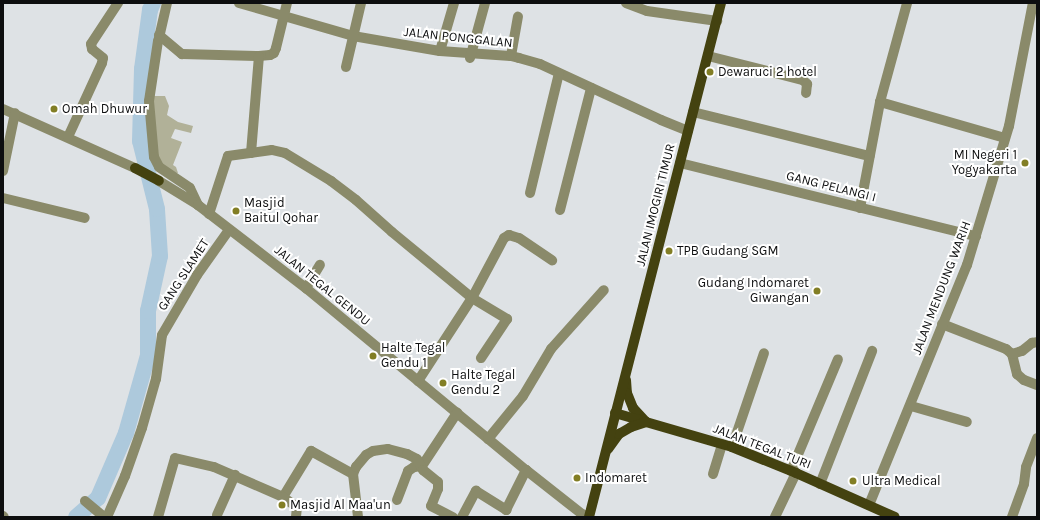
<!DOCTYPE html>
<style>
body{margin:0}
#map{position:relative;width:1040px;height:520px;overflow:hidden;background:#dee2e5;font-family:Karla,sans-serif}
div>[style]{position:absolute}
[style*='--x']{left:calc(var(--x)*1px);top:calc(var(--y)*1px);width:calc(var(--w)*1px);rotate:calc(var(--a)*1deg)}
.green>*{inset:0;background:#b1b198}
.river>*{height:16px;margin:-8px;padding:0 8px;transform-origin:8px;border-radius:8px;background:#adc9dc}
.minor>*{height:10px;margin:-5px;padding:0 5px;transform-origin:5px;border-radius:5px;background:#8a8a6a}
.major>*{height:10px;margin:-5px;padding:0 5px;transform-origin:5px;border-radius:5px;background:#444210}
.dots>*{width:11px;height:11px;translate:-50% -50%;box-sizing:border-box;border:2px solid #fff;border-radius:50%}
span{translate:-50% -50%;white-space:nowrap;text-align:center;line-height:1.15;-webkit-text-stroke:4px #fff;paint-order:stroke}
.street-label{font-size:13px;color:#0d0e0f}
.poi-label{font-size:13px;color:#0d0e0f}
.left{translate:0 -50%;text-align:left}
.right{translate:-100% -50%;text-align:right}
.frame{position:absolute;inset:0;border:4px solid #0d0e0f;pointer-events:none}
</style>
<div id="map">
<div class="green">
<div style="clip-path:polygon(152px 96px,165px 96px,169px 106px,167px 115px,178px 122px,193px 126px,191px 133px,175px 129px,171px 138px,182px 142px,173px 165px,176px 167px,178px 173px,164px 172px,158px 163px)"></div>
</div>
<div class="river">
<div style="--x:76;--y:517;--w:29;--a:-41"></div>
<div style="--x:98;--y:498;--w:71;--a:-66.7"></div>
<div style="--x:126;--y:433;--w:81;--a:-74.2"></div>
<div style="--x:148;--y:355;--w:44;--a:-90"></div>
<div style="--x:148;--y:311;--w:56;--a:-77.7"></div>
<div style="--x:160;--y:256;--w:47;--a:-93.7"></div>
<div style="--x:157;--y:209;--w:70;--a:-104"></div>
<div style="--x:140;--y:141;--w:72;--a:-88.4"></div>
<div style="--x:142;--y:69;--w:60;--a:-82.3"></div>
<div style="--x:150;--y:10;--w:8;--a:-67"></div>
</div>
<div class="minor">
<div style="--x:167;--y:3;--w:39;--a:103"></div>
<div style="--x:158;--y:41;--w:61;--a:98.5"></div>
<div style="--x:149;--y:101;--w:56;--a:84.9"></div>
<div style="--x:154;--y:157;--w:11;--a:63"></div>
<div style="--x:159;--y:167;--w:37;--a:34"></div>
<div style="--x:190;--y:188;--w:19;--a:65"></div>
<div style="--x:239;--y:3;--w:119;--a:16.1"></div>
<div style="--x:353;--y:36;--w:88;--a:9.8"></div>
<div style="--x:440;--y:51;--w:71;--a:4"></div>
<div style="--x:511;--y:56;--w:8;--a:14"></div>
<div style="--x:519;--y:58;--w:22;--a:16"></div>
<div style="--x:540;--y:64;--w:133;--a:24.8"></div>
<div style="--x:661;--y:120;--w:29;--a:22"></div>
<div style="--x:626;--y:3;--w:22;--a:21"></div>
<div style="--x:647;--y:11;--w:71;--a:8.1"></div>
<div style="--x:159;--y:35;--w:30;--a:40"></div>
<div style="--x:182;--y:54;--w:77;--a:1.5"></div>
<div style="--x:259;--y:56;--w:11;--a:-5"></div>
<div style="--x:270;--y:55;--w:4;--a:-27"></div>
<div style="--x:274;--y:53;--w:5;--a:-68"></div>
<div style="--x:276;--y:48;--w:46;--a:-76.3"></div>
<div style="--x:440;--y:51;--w:50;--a:-73.7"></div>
<div style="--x:511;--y:56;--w:40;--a:-80"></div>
<div style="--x:708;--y:56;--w:98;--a:14.2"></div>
<div style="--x:803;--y:80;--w:6;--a:45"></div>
<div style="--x:807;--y:84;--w:9;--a:96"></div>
<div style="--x:470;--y:58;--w:57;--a:-74.7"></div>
<div style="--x:346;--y:67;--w:66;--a:-76.8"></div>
<div style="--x:880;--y:102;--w:130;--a:16.1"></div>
<div style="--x:3;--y:109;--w:145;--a:24.1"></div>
<div style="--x:693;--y:112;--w:182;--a:14"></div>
<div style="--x:68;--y:137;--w:81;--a:-65.3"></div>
<div style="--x:102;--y:63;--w:5;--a:-79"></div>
<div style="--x:103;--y:58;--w:14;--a:-141"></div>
<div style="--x:92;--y:49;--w:5;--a:-101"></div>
<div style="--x:91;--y:44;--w:49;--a:-56.6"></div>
<div style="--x:251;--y:153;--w:97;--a:-85.3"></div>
<div style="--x:680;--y:163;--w:305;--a:13.9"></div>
<div style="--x:3;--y:171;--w:59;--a:-78.3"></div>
<div style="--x:159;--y:181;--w:46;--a:31.6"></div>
<div style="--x:198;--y:205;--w:138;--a:37.6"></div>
<div style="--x:307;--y:289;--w:284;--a:39.6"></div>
<div style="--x:526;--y:470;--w:71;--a:38.2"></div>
<div style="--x:582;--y:514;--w:7;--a:27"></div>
<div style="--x:530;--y:193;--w:123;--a:-76.4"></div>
<div style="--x:3;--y:198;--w:84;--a:13.7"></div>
<div style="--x:860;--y:208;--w:108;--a:-79.3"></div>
<div style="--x:880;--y:102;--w:103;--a:-74.7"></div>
<div style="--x:560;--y:210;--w:126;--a:-75.7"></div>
<div style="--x:209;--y:214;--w:61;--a:-71.9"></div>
<div style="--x:228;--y:156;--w:44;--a:-7.8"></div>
<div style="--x:272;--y:150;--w:13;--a:13"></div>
<div style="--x:285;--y:153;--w:54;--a:31.3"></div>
<div style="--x:331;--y:181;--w:31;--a:37"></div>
<div style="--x:356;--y:200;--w:48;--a:41.6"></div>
<div style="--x:392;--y:232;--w:104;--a:39.5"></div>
<div style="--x:472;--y:298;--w:41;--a:31"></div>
<div style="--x:507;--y:319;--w:47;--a:123.7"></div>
<div style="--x:306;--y:288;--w:27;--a:-59"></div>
<div style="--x:942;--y:324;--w:69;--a:21.3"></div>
<div style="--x:1006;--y:349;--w:8;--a:40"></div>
<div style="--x:1012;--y:354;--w:21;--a:76"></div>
<div style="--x:1017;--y:374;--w:9;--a:41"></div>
<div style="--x:1024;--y:380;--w:14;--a:21"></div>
<div style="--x:1012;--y:354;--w:10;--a:-17"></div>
<div style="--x:1022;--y:351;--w:13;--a:-39"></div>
<div style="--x:1032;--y:343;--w:5;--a:-11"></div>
<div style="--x:418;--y:381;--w:99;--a:-57"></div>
<div style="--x:472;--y:298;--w:68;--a:-61.9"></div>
<div style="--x:504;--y:238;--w:6;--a:-31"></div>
<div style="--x:509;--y:235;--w:10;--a:17"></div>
<div style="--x:519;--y:238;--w:40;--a:34"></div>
<div style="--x:911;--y:406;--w:58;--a:15.9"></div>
<div style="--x:488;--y:439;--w:55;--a:-50.9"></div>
<div style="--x:523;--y:396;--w:55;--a:-59.2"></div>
<div style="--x:551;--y:349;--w:79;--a:-48.1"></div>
<div style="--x:732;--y:447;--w:99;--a:-71.2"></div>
<div style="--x:791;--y:471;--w:121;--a:-67.2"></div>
<div style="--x:713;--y:474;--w:31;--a:-73"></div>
<div style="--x:820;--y:484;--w:143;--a:-68.6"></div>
<div style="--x:283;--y:497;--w:54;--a:-58.7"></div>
<div style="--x:311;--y:451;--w:48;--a:28.7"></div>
<div style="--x:397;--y:500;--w:31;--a:-69"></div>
<div style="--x:408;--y:471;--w:7;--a:-34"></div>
<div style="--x:414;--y:467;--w:8;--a:-7"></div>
<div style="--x:422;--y:466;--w:64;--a:-56.6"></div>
<div style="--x:85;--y:501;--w:25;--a:40"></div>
<div style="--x:869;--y:505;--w:259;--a:-67.8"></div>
<div style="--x:967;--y:265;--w:145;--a:-73.2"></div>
<div style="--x:1009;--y:126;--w:125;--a:-79"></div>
<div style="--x:217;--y:515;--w:44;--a:-65.8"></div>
<div style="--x:3;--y:516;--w:1;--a:45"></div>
<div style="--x:107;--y:517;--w:45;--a:-66.3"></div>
<div style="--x:125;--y:476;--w:51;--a:-70.5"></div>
<div style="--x:142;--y:428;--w:51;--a:-74.1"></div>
<div style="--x:156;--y:379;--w:44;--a:-82.2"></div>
<div style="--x:162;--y:335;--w:69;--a:-59.7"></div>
<div style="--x:197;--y:275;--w:55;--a:-54.6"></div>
<div style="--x:158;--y:517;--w:61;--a:-73.9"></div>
<div style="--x:175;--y:458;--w:40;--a:13"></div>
<div style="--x:214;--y:467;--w:75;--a:23.5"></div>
<div style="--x:283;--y:497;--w:17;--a:36"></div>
<div style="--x:297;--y:507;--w:10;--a:96"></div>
<div style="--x:358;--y:517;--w:43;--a:-96.6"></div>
<div style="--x:353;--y:474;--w:8;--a:-67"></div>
<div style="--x:356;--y:467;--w:16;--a:-50"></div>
<div style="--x:366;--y:455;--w:8;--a:-30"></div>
<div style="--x:373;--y:451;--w:15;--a:-8"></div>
<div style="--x:388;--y:449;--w:20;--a:15"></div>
<div style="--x:407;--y:454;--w:11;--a:27"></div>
<div style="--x:417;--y:459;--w:13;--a:61"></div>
<div style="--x:423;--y:470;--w:19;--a:39"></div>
<div style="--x:438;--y:482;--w:7;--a:90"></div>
<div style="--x:438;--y:489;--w:18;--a:112"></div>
<div style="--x:431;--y:506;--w:25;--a:27"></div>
<div style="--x:462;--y:517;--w:30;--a:-62"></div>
<div style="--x:476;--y:491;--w:36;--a:32"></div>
<div style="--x:506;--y:510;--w:45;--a:-63.4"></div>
<div style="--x:775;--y:517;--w:49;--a:-64.5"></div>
<div style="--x:1012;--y:517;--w:35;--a:-70"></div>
<div style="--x:1024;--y:484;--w:17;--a:-83"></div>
<div style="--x:1026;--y:467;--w:31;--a:-69"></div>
</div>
<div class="major">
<div style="--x:135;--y:168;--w:27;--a:28"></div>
<div style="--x:626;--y:380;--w:13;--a:86"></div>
<div style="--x:627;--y:393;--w:16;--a:68"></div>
<div style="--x:633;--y:408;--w:19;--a:47"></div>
<div style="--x:615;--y:413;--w:122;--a:16.2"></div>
<div style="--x:732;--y:447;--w:69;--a:22.1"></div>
<div style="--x:796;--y:473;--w:108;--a:24"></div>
<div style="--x:608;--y:449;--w:19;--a:-54"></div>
<div style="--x:619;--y:434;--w:14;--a:-30"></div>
<div style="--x:631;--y:427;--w:16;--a:-18"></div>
<div style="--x:589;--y:517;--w:531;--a:-75.6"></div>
</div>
<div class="dots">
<div style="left:710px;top:72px;background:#827e25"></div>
<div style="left:54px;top:109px;background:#827e25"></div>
<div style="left:1025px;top:163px;background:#827e25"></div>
<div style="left:236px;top:211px;background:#827e25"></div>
<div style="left:669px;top:251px;background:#827e25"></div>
<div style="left:817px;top:291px;background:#827e25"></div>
<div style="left:373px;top:356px;background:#827e25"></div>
<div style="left:443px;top:383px;background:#827e25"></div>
<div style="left:577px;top:478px;background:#827e25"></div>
<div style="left:853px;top:481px;background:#827e25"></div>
<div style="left:282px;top:505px;background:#827e25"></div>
</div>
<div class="street-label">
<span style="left:458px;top:38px;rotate:6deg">JALAN PONGGALAN</span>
<span style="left:831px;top:187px;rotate:14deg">GANG PELANGI I</span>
<span style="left:656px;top:205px;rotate:-76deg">JALAN IMOGIRI TIMUR</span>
<span style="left:184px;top:275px;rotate:-57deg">GANG SLAMET</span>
<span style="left:322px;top:286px;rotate:39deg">JALAN TEGAL GENDU</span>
<span style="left:942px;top:288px;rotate:-69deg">JALAN MENDUNG WARIH</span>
<span style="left:762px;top:447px;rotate:21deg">JALAN TEGAL TURI</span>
</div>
<div class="poi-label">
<span class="left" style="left:718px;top:72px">Dewaruci 2 hotel</span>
<span class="left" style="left:62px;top:109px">Omah Dhuwur</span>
<span class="right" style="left:1017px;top:163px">MI Negeri 1<br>Yogyakarta</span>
<span class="left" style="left:244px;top:211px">Masjid<br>Baitul Qohar</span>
<span class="left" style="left:677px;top:251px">TPB Gudang SGM</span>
<span class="right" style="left:809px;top:291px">Gudang Indomaret<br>Giwangan</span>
<span class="left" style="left:381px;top:356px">Halte Tegal<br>Gendu 1</span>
<span class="left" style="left:451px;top:383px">Halte Tegal<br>Gendu 2</span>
<span class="left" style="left:585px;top:478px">Indomaret</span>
<span class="left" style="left:862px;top:481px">Ultra Medical</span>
<span class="left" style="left:290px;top:505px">Masjid Al Maa'un</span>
</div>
<div class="frame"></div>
</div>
